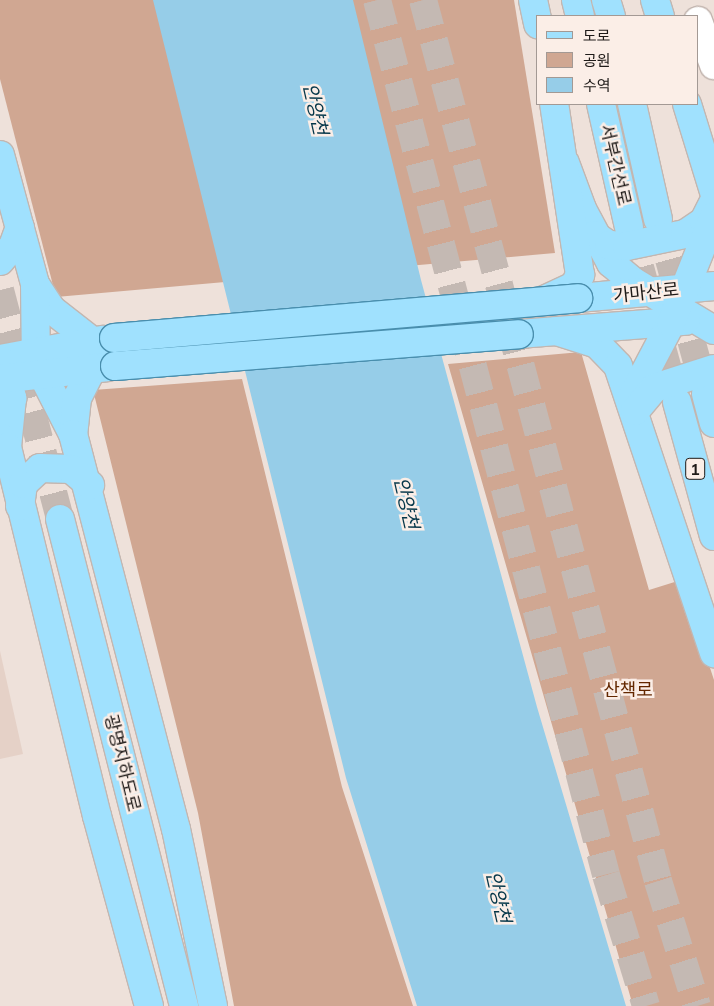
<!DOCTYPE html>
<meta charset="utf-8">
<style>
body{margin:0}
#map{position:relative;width:714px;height:1006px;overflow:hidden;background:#eee1da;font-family:Mulish,"Noto Sans KR",sans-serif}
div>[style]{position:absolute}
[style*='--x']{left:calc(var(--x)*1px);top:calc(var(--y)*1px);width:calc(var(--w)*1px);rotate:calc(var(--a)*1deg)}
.built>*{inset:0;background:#e5d1c7}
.green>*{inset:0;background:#d0a792}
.water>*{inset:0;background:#96cde8}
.major-tunnel>*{height:28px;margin-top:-14px;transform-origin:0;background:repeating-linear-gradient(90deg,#c4b9b3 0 28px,transparent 0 42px)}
.highway-tunnel>*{height:28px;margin-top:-14px;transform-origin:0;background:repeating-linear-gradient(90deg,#c4b9b3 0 28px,transparent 0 42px)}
.roads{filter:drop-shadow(1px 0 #c3b6b0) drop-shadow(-1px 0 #c3b6b0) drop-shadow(0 1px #c3b6b0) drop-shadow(0 -1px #c3b6b0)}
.minor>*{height:28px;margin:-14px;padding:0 14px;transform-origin:14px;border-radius:14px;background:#fff}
.major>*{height:28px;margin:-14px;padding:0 14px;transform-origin:14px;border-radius:14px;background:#a0e1fe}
.bridges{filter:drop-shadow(1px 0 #498ead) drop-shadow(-1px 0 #498ead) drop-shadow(0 1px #498ead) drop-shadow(0 -1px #498ead)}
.major-bridge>*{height:28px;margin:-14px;padding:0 14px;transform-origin:14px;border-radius:14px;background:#a0e1fe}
span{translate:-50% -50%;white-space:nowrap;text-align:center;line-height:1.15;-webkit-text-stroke:5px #fbeee7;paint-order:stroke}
.shield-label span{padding:1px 4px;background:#fbeee7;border:1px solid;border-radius:4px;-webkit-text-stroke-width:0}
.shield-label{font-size:16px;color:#1e1a18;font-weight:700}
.street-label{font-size:18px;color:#1e1a18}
.park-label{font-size:18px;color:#632700}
.water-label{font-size:19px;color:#043649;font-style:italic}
.legend{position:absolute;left:536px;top:15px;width:162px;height:90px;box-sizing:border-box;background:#fbeee7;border:1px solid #a39994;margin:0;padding:6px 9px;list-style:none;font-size:15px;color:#1e1a18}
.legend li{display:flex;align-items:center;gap:10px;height:25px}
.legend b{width:25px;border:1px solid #a39994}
</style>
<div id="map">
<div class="built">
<div style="clip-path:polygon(0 651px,23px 754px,0 759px)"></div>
</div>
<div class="green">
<div style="clip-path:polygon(0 0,514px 0,555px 253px,56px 297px,0 79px)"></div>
<div style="clip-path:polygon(581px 352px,649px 590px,681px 580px,714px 680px,714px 1006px,633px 1006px,448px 364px)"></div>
<div style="clip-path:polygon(242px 379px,342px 787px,413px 1006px,234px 1006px,198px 813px,93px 390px)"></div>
</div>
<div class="water">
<div style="clip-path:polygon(153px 0,353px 0,421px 280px,537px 707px,626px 1006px,417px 1006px,346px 778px)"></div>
</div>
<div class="major-tunnel">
<div style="--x:658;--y:219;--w:181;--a:74.7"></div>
<div style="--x:629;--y:227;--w:181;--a:74.7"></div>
<div style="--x:0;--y:290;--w:237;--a:75.3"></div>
</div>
<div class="highway-tunnel">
<div style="--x:377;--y:0;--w:904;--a:75.33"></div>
<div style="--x:606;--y:875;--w:137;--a:73"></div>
<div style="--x:423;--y:0;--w:912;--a:75.06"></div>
<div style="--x:658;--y:881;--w:131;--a:72.7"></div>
</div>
<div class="roads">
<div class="minor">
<div style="--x:698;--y:21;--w:47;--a:70"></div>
</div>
<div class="major">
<div style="--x:533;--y:0;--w:25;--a:78"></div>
<div style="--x:576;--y:0;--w:16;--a:76"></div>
<div style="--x:606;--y:0;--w:17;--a:73"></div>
<div style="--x:655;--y:0;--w:17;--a:73"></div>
<div style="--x:601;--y:104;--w:126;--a:77.2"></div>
<div style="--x:632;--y:104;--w:118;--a:77.3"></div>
<div style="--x:687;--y:104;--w:92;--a:72.9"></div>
<div style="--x:0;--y:155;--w:134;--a:74.8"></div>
<div style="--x:35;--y:284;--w:30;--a:57"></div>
<div style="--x:51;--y:309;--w:52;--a:38"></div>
<div style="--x:565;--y:163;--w:49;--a:69.7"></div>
<div style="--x:582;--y:209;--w:61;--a:61.8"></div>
<div style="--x:611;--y:263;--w:30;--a:40"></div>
<div style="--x:634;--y:282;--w:93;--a:31"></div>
<div style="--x:594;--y:235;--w:18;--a:34"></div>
<div style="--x:609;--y:245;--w:18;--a:3"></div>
<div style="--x:627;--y:246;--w:59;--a:-11.7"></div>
<div style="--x:685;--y:234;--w:23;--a:-34"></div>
<div style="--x:704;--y:221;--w:20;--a:-63"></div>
<div style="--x:0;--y:261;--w:20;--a:-49"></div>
<div style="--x:13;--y:246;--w:20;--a:-70"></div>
<div style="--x:35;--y:284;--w:78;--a:89.3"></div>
<div style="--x:36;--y:362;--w:81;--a:62.8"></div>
<div style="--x:578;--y:298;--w:137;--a:-5"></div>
<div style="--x:542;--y:301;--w:35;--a:-25"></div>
<div style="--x:574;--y:286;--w:13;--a:-61"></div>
<div style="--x:580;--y:275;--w:173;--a:-98.6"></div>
<div style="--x:556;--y:331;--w:43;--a:17.6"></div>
<div style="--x:597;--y:344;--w:30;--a:46"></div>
<div style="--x:618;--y:366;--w:303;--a:71.5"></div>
<div style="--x:519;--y:334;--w:167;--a:-4.5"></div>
<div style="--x:0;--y:359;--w:105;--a:-10.5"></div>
<div style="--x:1;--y:361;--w:39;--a:73"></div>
<div style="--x:12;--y:398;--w:49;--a:95.8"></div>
<div style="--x:93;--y:367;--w:35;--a:117"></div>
<div style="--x:77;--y:398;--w:36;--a:96"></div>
<div style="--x:73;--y:434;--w:408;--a:75.4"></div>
<div style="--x:176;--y:829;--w:181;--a:78.2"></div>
<div style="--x:0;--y:379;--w:109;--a:-6.3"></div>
<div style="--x:706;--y:394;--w:30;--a:75"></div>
<div style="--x:632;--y:397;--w:84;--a:-62.2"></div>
<div style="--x:671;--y:323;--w:115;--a:-68.1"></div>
<div style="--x:677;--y:402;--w:139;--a:74.6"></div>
<div style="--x:635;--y:411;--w:30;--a:-50"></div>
<div style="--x:654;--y:388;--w:63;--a:-17.6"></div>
<div style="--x:0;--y:437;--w:12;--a:55"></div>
<div style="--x:7;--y:447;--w:380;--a:76.3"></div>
<div style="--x:97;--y:816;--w:197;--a:74.7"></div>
<div style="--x:20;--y:506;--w:22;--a:-82"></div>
<div style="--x:23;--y:484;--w:23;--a:-43"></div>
<div style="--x:40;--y:468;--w:31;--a:2"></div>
<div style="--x:71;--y:469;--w:25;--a:40"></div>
<div style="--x:60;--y:519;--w:503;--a:75.71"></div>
</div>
</div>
<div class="bridges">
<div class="major-bridge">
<div style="--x:114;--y:338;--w:466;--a:-4.9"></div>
<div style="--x:115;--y:366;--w:405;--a:-4.5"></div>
</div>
</div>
<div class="shield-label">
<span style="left:695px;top:469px">1</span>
</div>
<div class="street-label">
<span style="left:615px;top:165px;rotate:77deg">서부간선로</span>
<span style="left:646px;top:293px;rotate:-6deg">가마산로</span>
<span style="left:122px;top:763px;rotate:76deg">광명지하도로</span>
</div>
<div class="park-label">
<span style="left:628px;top:690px">산책로</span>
</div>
<div class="water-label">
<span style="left:315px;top:109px;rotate:77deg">안양천</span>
<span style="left:406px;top:503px;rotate:77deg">안양천</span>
<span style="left:498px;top:897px;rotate:77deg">안양천</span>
</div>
<ul class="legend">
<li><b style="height:6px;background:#a0e1fe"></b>도로</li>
<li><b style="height:14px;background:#d0a792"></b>공원</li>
<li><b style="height:14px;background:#96cde8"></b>수역</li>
</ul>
</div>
